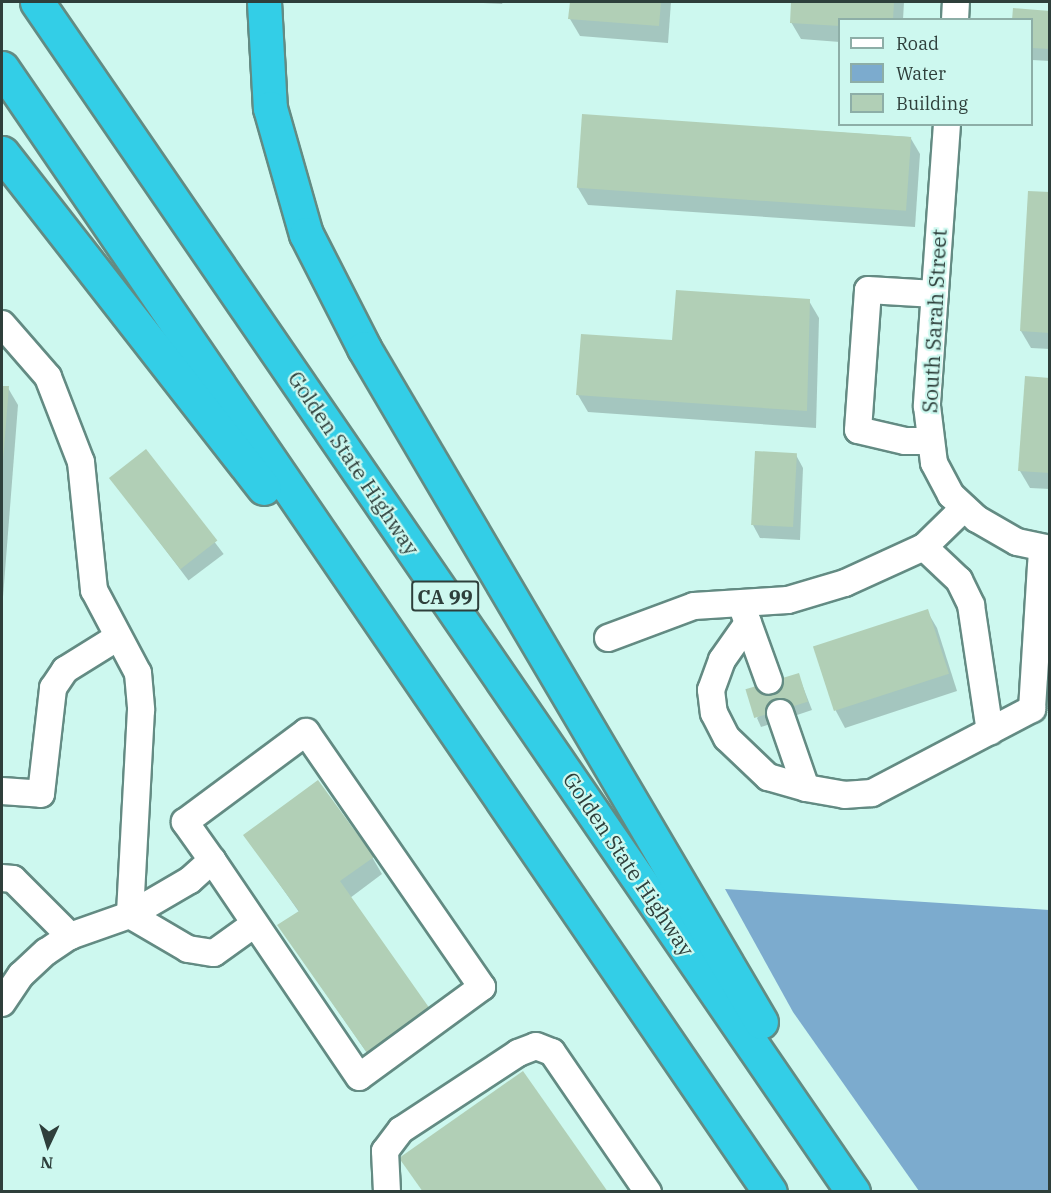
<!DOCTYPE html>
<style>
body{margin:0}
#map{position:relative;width:1051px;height:1193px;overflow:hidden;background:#cdf8ef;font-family:"IBM Plex Serif",serif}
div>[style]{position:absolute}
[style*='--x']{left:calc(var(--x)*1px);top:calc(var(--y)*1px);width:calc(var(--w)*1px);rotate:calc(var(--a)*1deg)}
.water>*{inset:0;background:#7cabce}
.shadow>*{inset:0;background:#0003;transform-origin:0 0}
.building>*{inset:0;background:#b1cfb6;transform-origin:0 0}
.roads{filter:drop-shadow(2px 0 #638b83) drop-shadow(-2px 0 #638b83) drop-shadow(0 2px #638b83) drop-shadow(0 -2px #638b83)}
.minor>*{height:26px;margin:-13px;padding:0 13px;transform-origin:13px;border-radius:13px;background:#fff}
.highway>*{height:33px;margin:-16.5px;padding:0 16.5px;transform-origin:16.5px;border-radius:16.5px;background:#33cee7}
span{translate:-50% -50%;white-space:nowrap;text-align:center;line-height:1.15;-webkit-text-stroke:4.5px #cdf8ef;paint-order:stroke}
.shield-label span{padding:2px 4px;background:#cdf8ef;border:2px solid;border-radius:4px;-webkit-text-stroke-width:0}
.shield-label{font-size:20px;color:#2e3f3b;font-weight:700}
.street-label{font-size:21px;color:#2e3f3b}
.frame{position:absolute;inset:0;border:3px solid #2e3f3b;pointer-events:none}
.legend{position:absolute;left:838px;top:18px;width:195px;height:108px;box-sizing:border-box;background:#cdf8ef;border:2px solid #8daea7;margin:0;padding:8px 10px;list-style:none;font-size:18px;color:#2e3f3b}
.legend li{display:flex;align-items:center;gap:12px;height:30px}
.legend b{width:30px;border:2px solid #8daea7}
.north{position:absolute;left:18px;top:1115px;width:60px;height:60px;-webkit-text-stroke:4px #cdf8ef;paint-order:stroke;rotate:184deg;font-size:16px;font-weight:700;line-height:24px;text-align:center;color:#2e3f3b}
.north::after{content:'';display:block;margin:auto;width:21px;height:27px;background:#2e3f3b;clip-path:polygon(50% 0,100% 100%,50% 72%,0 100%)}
</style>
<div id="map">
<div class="water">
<div style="clip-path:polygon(725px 889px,1049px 910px,1049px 1191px,919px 1191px,793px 1012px)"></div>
</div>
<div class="shadow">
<div style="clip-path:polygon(464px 2px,503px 2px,502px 4px)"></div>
<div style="clip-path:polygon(571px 2px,671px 2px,668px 43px,580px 36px,570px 19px)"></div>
<div style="clip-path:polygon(792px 2px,904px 2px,903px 20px,840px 20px,840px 42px,801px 39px,791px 22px)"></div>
<div style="clip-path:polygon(1050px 12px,1050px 61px,1032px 60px,1032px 20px)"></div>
<div style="clip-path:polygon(583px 116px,910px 137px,920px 154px,915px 227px,588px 205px,578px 188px)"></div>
<div style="clip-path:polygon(1050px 193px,1050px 349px,1031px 348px,1021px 331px)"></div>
<div style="clip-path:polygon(809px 301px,819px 318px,816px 428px,588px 412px,578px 395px,674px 342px)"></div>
<div style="clip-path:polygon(1050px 379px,1050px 489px,1030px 488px,1020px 471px)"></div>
<div style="clip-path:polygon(2px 387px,8px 388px,18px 405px,2px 610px)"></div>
<div style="left:146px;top:451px;width:129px;height:44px;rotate:53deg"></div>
<div style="clip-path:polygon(796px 455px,803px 468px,800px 540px,760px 538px,753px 525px)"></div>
<div style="clip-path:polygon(927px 611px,937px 628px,957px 691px,845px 728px,836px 711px,815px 648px)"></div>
<div style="clip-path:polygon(798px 674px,812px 710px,761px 727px,757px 718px)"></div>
<div style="clip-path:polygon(245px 835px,372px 857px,382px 874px,350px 898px,443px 1033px,383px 1076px,279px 926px,299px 912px)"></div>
</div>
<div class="building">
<div style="clip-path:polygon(570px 2px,661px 2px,659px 26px,568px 19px)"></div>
<div style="clip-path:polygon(791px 2px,894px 2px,893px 20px,840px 20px,840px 26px,790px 23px)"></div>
<div style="clip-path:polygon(1013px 8px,1050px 11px,1050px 49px,1032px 48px,1032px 20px,1012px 20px)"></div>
<div style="left:582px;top:114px;width:330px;height:74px;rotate:4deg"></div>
<div style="clip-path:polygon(1028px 191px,1050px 192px,1050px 333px,1020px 331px)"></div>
<div style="clip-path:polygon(676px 290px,810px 299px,807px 411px,576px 395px,581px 334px,672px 340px)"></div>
<div style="clip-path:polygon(1025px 376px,1050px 378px,1050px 473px,1018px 471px)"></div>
<div style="clip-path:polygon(2px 386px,9px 386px,3px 461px,2px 461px)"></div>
<div style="left:146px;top:449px;width:116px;height:47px;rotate:52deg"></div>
<div style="left:755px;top:451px;width:42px;height:74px;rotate:3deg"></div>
<div style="left:928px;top:609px;width:68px;height:121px;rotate:72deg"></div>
<div style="left:799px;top:673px;width:30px;height:56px;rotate:73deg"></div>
<div style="clip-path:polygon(318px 780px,374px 857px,340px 881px,435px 1016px,372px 1060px,277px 925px,299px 911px,243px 835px)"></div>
<div style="clip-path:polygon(523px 1071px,608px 1192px,423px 1192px,399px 1158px)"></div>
</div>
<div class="roads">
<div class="minor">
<div style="--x:955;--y:20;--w:18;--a:-87"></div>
<div style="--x:947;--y:124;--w:283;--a:94.1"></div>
<div style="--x:927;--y:406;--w:57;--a:83"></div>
<div style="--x:934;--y:463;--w:36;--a:62"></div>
<div style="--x:951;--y:495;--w:35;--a:43"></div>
<div style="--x:977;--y:519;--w:46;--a:29.9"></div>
<div style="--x:1017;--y:542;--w:34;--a:12"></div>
<div style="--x:2;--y:324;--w:70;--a:49"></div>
<div style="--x:48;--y:377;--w:91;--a:68.8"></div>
<div style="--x:81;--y:462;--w:129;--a:84.2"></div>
<div style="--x:94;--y:590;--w:94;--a:62.1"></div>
<div style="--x:138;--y:673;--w:37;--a:85"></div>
<div style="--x:141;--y:710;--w:205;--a:93.1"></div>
<div style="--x:929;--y:441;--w:24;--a:180"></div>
<div style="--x:905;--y:441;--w:48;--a:-166.8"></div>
<div style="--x:858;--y:430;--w:140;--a:-85.9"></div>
<div style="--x:868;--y:290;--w:67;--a:3.4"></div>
<div style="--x:924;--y:547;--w:48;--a:43.3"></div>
<div style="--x:959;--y:580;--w:28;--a:64"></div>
<div style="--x:971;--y:605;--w:128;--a:81.5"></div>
<div style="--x:744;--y:612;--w:73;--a:70.1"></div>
<div style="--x:748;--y:623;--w:45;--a:125.1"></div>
<div style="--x:722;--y:660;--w:32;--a:110"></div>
<div style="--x:711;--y:690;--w:23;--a:83"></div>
<div style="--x:714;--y:713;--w:28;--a:63"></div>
<div style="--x:727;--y:738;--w:57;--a:43.6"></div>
<div style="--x:768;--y:777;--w:40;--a:16"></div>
<div style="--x:608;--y:638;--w:92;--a:-20.4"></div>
<div style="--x:694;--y:606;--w:94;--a:-3.7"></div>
<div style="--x:788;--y:600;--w:59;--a:-16.6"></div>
<div style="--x:845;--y:583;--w:87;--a:-24.5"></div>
<div style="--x:924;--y:547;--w:56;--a:-44.3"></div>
<div style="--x:780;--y:713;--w:79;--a:70.9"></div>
<div style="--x:806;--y:788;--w:39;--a:10"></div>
<div style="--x:844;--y:795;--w:28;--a:-4"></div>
<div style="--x:872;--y:793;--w:181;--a:-27.7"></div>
<div style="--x:1032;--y:709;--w:161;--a:-86.4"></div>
<div style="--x:2;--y:791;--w:39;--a:4"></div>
<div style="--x:41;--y:794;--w:107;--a:-83.5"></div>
<div style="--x:53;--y:688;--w:22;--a:-56"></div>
<div style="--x:65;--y:670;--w:62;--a:-31.9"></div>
<div style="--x:2;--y:878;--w:11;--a:5"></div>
<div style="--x:13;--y:879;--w:81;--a:45"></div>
<div style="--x:130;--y:915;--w:67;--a:30.4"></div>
<div style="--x:188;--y:949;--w:26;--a:9"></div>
<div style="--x:214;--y:953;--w:48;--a:-35.7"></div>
<div style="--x:2;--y:1003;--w:34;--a:-56"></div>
<div style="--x:21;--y:975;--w:34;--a:-43"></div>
<div style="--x:46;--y:952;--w:29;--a:-34"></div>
<div style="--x:70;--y:936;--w:64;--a:-19.3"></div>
<div style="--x:130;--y:915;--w:69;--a:-30.3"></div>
<div style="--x:190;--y:880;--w:30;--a:-42"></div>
<div style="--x:212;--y:860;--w:47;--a:-125.4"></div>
<div style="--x:185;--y:822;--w:151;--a:-36.6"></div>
<div style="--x:306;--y:732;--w:310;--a:55.4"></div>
<div style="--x:482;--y:987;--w:152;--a:143.8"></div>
<div style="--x:359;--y:1077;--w:262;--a:-124.1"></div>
<div style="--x:387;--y:1192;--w:41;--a:-92.8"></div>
<div style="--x:385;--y:1151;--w:26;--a:-53"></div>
<div style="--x:401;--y:1130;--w:140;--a:-33.3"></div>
<div style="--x:518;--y:1053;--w:19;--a:-21"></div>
<div style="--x:536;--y:1046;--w:17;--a:21"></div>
<div style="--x:552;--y:1052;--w:170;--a:55.6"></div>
</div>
<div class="highway">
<div style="--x:37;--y:2;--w:1443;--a:55.56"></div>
<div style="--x:264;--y:2;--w:106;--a:86.8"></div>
<div style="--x:270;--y:108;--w:131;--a:74.1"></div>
<div style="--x:306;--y:234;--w:128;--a:63"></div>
<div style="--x:364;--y:348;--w:782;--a:59.5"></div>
<div style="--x:2;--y:68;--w:1361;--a:55.66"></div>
<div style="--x:2;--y:153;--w:425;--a:52"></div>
</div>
</div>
<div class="shield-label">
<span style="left:445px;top:596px">CA 99</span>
</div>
<div class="street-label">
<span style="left:934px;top:321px;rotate:-87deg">South Sarah Street</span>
<span style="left:354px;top:463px;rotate:56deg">Golden State Highway</span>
<span style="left:629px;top:864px;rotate:56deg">Golden State Highway</span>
</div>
<div class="frame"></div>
<ul class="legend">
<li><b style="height:8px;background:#fff"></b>Road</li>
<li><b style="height:16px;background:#7cabce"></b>Water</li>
<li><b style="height:16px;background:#b1cfb6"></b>Building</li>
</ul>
<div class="north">N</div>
</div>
